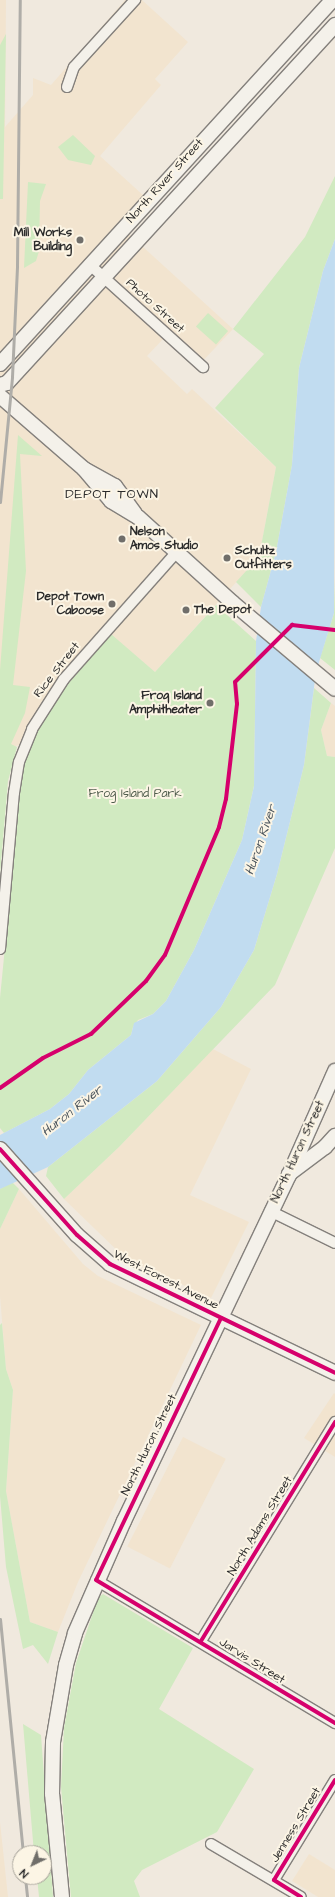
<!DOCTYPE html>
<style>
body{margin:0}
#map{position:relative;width:335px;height:1897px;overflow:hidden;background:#f0e9de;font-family:"Architects Daughter",sans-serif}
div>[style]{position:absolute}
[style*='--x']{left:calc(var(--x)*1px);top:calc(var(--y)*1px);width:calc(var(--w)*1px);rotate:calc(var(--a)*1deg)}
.built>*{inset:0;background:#f2e4cf;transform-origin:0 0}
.green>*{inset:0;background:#d1eac1;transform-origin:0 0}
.water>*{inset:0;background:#c1dcf0}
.roads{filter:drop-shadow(1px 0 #84807c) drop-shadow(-1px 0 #84807c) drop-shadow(0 1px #84807c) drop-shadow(0 -1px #84807c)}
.street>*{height:10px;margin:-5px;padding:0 5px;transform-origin:5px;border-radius:5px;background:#f4f1ea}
.secondary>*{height:14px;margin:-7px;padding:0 7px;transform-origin:7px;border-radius:7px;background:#f4f1ea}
.rail>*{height:3px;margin:-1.5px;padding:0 1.5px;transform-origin:1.5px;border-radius:1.5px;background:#afada8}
.cycleway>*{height:4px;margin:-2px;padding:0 2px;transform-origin:2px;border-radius:2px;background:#d6006c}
.dots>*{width:11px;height:11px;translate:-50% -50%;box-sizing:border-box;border:2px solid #fcf5e5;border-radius:50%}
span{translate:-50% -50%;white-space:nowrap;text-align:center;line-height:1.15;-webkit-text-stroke:4px #fcf5e5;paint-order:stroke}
.street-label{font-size:12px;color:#2b2b2b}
.poi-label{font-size:12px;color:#2b2b2b;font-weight:700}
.right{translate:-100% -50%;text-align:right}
.left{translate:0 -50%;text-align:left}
.park-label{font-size:12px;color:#4e5b4b}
.neighbourhood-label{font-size:13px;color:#2b2b2b;letter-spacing:1px}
.water-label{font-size:13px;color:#4c565e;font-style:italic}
.north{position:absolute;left:12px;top:1845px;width:40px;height:40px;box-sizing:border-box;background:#fcf5e5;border:1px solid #a8a49b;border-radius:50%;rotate:223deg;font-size:11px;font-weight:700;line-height:16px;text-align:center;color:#2b2b2b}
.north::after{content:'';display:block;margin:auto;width:14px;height:18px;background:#706e6a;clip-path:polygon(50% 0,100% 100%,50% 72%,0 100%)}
</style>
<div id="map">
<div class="built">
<div style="clip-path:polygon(0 0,6px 0,5px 127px,33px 95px,33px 78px,51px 85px,125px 0,142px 0,188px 42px,155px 79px,161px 85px,100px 156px,144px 196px,119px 225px,233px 329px,197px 367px,165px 337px,147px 356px,187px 394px,192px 389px,276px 467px,259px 557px,155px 672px,111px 635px,31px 742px,0 750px)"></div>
<div style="clip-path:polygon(331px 703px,335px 706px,335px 757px,327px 756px,321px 730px)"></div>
<div style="clip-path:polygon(213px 1049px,251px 1069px,190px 1195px,249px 1222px,211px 1298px,125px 1258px,64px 1199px,119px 1147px)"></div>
<div style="clip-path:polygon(19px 1189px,83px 1264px,98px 1276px,201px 1325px,78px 1582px,58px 1632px,30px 1622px,6px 1491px,13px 1390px,6px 1369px,0 1296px,0 1229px)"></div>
<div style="clip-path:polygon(334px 1393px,335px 1394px,335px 1457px,304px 1438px)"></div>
<div style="left:183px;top:1437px;width:48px;height:123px;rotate:27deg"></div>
<div style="clip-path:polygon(0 1822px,8px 1897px,0 1897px)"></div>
<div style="clip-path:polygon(309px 1854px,335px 1870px,335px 1897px,318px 1897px,292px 1881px)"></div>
</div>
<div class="green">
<div style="clip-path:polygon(6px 34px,3px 199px,0 199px,0 45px)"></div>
<div style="clip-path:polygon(73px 135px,95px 156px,91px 165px,68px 160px,58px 147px)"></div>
<div style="clip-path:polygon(335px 176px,335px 239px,323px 271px,299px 368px,292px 465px,276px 552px,261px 607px,236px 582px,259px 557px,276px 467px,215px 408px,264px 354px,233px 329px,305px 237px)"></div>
<div style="clip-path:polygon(28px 182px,46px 184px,40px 201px,39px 251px,36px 261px,24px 268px)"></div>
<div style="left:208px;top:313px;width:27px;height:18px;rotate:42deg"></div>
<div style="clip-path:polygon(18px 435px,42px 456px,20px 454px,26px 571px,13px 685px,30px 687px,25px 713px,11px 744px,17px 747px,8px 781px,0 874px,0 670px)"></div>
<div style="clip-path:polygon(335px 578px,335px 670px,320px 658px,334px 613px)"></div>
<div style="clip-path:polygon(216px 605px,256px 641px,254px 786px,242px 840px,194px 950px,166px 1001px,153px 1014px,138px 1020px,133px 1027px,131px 1035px,88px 1070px,69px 1094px,50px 1109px,4px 1133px,0 1128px,0 998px,22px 772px,31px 742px,61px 692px,111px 634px,155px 672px)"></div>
<div style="clip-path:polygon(314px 688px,331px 703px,321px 730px,327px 756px,335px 757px,335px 848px,275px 985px,119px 1147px,64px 1199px,46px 1176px,48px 1167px,157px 1081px,221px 1007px,254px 950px,277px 874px,304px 765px)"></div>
<div style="clip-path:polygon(12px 1182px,19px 1189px,0 1229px,0 1189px)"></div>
<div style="clip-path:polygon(2px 1323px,6px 1369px,13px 1390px,6px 1491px,30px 1622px,58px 1632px,48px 1664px,33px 1645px,23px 1649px,6px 1567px,0 1496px,0 1325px)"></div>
<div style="clip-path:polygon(103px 1594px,193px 1648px,159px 1709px,254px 1769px,217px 1832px,142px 1870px,134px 1881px,140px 1897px,71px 1897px,61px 1787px,64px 1728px,76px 1663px,98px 1598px)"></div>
<div style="clip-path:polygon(23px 1724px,41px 1735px,53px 1897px,39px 1897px,37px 1877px,44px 1877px,44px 1853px,34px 1853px)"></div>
</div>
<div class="water">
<div style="clip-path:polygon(335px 239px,334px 613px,316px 672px,304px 765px,277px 874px,254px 950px,221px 1007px,157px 1081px,48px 1167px,0 1189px,0 1135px,50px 1109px,69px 1094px,88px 1070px,131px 1035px,134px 1023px,153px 1014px,166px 1001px,194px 950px,242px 840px,254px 786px,256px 641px,261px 607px,276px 552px,292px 465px,299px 368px,323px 271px)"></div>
</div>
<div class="roads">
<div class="street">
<div style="--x:67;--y:87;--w:21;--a:-71"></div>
<div style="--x:74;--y:67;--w:91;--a:-47.7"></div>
<div style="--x:89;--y:264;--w:154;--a:42.1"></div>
<div style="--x:0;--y:949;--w:157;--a:-84.9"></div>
<div style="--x:14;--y:793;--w:31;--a:-81"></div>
<div style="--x:19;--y:762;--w:35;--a:-68"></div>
<div style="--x:32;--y:729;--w:59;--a:-57.4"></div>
<div style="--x:64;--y:679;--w:169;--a:-48.4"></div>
<div style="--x:270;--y:1211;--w:72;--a:26.2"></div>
<div style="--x:96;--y:1580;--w:279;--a:30.9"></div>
<div style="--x:201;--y:1641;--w:257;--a:-58.5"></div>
<div style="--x:211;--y:1844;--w:104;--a:30.5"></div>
<div style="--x:274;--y:1880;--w:117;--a:-58.6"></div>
</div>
<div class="secondary">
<div style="--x:0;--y:364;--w:493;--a:-47.6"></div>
<div style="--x:0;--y:385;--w:7;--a:-16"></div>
<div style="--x:7;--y:383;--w:486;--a:-47.5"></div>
<div style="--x:0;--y:396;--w:111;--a:41"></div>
<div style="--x:84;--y:469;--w:42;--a:49.8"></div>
<div style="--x:111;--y:501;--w:31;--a:31"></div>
<div style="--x:138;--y:517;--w:128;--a:42.2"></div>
<div style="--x:233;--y:603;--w:133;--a:40.1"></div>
<div style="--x:86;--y:470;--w:33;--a:29"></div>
<div style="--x:115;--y:486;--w:34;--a:54"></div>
<div style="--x:0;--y:1149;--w:115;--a:48.2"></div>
<div style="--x:77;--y:1235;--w:44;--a:41.3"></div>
<div style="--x:110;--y:1264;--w:250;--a:25.8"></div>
<div style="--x:289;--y:1174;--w:45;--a:-36.9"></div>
<div style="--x:325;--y:1147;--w:15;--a:-48"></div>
<div style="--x:62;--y:1897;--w:103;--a:-95.5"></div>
<div style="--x:52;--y:1794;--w:52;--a:-88.9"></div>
<div style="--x:53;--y:1742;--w:78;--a:-80.4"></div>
<div style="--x:66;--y:1665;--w:33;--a:-74"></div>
<div style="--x:75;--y:1633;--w:122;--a:-66.4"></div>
<div style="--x:124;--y:1521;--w:383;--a:-64.5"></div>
<div style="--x:289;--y:1175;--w:114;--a:-66.1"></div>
</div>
</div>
<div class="rail">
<div style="--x:0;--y:502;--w:126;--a:-84.5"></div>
<div style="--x:12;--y:377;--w:111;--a:-87.4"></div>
<div style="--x:17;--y:266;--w:266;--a:-89.4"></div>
<div style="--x:0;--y:1619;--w:235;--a:84.4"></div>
<div style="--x:25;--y:1877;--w:20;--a:84"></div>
</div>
<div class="cycleway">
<div style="--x:0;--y:1088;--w:52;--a:-34.9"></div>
<div style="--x:43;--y:1058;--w:54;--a:-26.6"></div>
<div style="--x:91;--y:1034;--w:76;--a:-43.9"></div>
<div style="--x:146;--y:981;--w:32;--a:-54"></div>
<div style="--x:165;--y:955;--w:139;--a:-67.1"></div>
<div style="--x:219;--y:827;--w:29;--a:-76"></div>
<div style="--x:226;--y:799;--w:96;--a:-83.4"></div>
<div style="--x:237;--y:704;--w:22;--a:-95"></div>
<div style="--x:235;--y:682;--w:81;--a:-45"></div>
<div style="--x:292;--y:625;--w:43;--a:6.6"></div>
<div style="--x:0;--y:1149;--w:115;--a:48.2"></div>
<div style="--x:77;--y:1235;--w:44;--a:41.3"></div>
<div style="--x:110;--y:1264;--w:250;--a:25.8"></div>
<div style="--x:221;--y:1318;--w:290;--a:115.5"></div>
<div style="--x:96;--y:1580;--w:279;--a:30.9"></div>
<div style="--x:201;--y:1641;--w:257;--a:-58.5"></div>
<div style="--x:301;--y:1897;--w:32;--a:-148"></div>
<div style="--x:274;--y:1880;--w:117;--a:-58.6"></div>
</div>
<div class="dots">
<div style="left:80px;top:240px;background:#706e6a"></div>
<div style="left:122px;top:539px;background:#706e6a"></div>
<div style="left:227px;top:558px;background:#706e6a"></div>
<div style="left:112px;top:604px;background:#706e6a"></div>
<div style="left:186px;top:610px;background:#706e6a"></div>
<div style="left:210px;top:703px;background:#706e6a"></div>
</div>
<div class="street-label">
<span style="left:165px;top:181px;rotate:-48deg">North River Street</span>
<span style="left:155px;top:306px;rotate:42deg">Photo Street</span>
<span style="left:57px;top:670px;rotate:-52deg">Rice Street</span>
<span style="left:298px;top:1152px;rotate:-65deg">North Huron Street</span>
<span style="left:166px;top:1280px;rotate:27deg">West Forest Avenue</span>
<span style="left:149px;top:1445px;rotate:-64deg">North Huron Street</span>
<span style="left:260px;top:1526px;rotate:-59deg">North Adams Street</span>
<span style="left:252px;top:1661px;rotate:32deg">Jarvis Street</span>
<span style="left:296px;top:1825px;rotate:-59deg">Jenness Street</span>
</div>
<div class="poi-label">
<span class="right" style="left:72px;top:240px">Mill Works<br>Building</span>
<span class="left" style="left:130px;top:539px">Nelson<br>Amos Studio</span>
<span class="left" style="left:235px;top:558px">Schultz<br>Outfitters</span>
<span class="right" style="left:104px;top:604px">Depot Town<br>Caboose</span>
<span class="left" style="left:194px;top:610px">The Depot</span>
<span class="right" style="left:202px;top:703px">Frog Island<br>Amphitheater</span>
</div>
<div class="park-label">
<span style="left:135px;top:794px">Frog Island Park</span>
</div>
<div class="neighbourhood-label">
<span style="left:112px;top:494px">DEPOT TOWN</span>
</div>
<div class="water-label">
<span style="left:261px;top:840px;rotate:-71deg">Huron River</span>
<span style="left:72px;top:1111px;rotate:-38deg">Huron River</span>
</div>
<div class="north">N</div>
</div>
